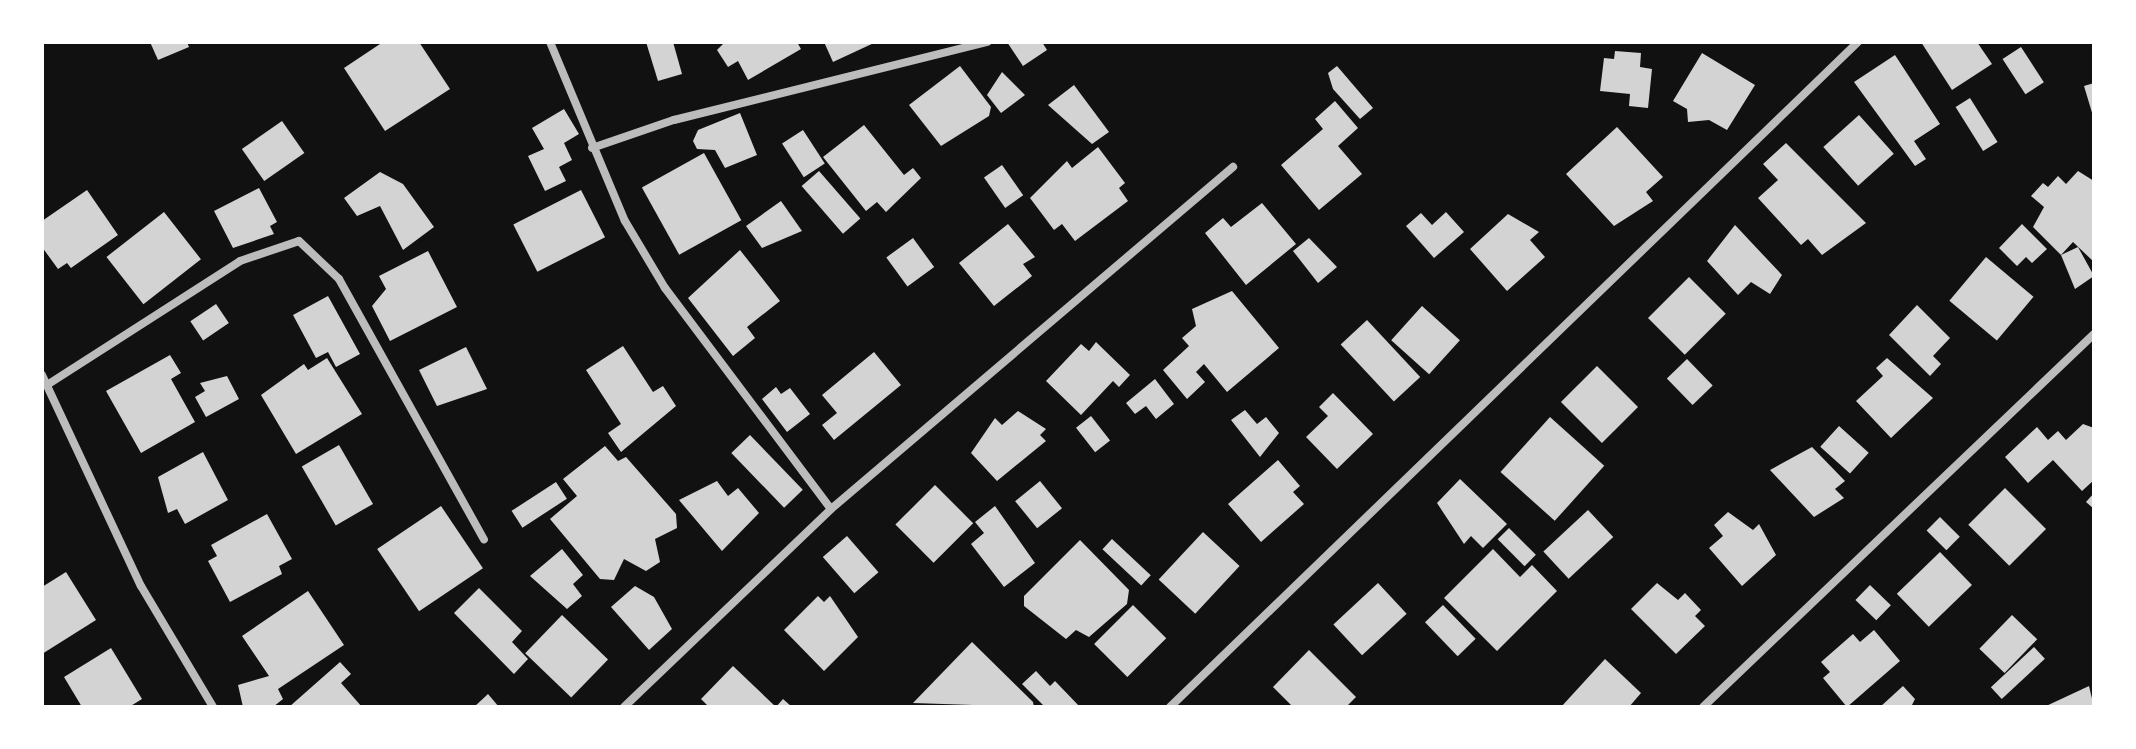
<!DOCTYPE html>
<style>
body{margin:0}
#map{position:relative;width:2136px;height:749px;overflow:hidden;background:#111;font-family:Raleway,sans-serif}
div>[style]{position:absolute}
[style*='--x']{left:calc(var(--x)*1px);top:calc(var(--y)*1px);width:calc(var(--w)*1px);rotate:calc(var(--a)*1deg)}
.building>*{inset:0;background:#d3d3d3;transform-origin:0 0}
.minor>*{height:8px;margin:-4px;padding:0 4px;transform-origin:4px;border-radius:4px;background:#bcbcbc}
span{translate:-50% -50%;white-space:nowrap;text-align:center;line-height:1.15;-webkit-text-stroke:8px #fff;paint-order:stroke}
.frame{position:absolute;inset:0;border:44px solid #fff;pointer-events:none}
</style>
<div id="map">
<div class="building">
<div style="clip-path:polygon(150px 42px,187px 42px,189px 47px,158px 60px)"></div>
<div style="clip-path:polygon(383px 42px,419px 42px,450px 89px,385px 131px,344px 68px)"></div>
<div style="clip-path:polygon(646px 42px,673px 42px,682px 74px,658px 81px)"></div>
<div style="clip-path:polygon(725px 42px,797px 42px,801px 49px,748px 80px,738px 61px,728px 67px,717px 50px)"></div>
<div style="clip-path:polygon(824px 42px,876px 42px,833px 62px)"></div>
<div style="clip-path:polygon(1007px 42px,1042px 42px,1047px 50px,1023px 66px)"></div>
<div style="clip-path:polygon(1921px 42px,1977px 42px,1992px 64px,1952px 90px)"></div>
<div style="left:2021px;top:47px;width:42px;height:22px;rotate:57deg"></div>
<div style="clip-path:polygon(1615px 51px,1641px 53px,1640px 67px,1652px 69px,1648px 108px,1629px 106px,1630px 94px,1600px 91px,1604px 58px,1614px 59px)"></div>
<div style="clip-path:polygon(1702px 53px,1755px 85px,1727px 130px,1709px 120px,1688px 122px,1687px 109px,1673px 101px)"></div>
<div style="clip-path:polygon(1895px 55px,1940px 124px,1914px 141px,1926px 159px,1915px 166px,1854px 82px)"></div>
<div style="clip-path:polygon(960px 66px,991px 107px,989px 116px,941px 146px,909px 105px)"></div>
<div style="clip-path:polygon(1337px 66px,1373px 108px,1360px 119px,1333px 89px,1328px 73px)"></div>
<div style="clip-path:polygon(1002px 72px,1025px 95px,1001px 113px,987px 95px)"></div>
<div style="clip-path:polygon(2094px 83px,2094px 116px,2093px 116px,2084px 86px)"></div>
<div style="clip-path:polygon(1074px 85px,1109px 132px,1092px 144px,1048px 105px)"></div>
<div style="left:1970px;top:98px;width:52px;height:17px;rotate:58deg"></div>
<div style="clip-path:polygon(1335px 101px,1358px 128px,1338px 146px,1362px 174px,1319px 210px,1281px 165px,1323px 129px,1315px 119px)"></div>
<div style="clip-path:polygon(564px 109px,579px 134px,564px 143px,572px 160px,559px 167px,566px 181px,545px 191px,528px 156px,544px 149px,532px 128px)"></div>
<div style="clip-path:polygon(740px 113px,757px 155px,725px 168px,715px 150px,697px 149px,693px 141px,698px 130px)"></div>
<div style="left:1859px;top:115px;width:52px;height:48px;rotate:48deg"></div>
<div style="left:282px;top:121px;width:39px;height:49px;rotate:55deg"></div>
<div style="clip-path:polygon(864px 125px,904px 175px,913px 168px,921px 178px,886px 212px,877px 202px,866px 211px,823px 157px)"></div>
<div style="clip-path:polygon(1617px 127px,1663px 177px,1646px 192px,1653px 201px,1614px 226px,1566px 174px)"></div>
<div style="left:803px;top:130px;width:40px;height:25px;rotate:57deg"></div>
<div style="clip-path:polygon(1786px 143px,1866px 223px,1822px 255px,1808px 239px,1801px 245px,1758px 198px,1778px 180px,1763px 164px)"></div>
<div style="clip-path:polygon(1098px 147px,1125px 183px,1119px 188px,1128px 201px,1075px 241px,1062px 224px,1054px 230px,1030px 198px,1067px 161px,1072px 168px)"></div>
<div style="left:704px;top:153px;width:77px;height:71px;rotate:61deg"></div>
<div style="left:1002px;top:165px;width:37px;height:22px;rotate:55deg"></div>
<div style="left:819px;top:171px;width:63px;height:23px;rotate:49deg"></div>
<div style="clip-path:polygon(2078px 171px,2094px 181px,2094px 262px,2073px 242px,2061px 255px,2033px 227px,2044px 207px,2031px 196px,2043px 183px,2048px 187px,2058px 176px,2066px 184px)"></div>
<div style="clip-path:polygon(380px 172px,403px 184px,434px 227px,403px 250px,380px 206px,357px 216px,344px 198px)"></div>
<div style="clip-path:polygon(259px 188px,277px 222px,270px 226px,274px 234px,233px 248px,214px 211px)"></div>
<div style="clip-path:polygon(87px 190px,118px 235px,71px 268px,67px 263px,58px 269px,42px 247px,42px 221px)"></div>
<div style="left:581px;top:190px;width:53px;height:76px;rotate:63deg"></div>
<div style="clip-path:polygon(781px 201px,802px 231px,762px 248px,746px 226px)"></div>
<div style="clip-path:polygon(1262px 203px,1296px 244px,1246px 285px,1205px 233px,1223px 218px,1231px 227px)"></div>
<div style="left:164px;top:212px;width:60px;height:73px;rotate:52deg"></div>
<div style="clip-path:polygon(1446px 212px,1464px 232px,1434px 258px,1406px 226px,1421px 213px,1432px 225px)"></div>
<div style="clip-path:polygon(1508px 214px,1539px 232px,1530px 240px,1545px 257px,1507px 291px,1470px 249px)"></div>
<div style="clip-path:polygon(1008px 224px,1035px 257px,1023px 264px,1032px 276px,994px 306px,959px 263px)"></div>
<div style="clip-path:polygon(2022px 224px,2047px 249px,2032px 263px,2026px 257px,2017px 266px,1999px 248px)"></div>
<div style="clip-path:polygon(1735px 225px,1782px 275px,1770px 294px,1751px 282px,1738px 295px,1707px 261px)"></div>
<div style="left:913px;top:238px;width:36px;height:33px;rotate:54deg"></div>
<div style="clip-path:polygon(1309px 238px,1337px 267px,1318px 283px,1293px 251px)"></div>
<div style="clip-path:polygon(2078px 247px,2094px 276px,2075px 289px,2061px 255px)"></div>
<div style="clip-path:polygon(740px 250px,780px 301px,747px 327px,755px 338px,733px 356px,688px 298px)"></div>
<div style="clip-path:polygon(428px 251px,457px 307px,390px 341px,372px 306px,386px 289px,379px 276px)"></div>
<div style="left:1986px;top:257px;width:62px;height:57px;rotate:40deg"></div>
<div style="left:1689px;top:277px;width:52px;height:58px;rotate:45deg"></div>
<div style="clip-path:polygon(1232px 291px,1279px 348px,1227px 392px,1204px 364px,1196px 372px,1205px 382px,1187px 399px,1163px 370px,1189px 346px,1182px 338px,1196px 326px,1192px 309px)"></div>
<div style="clip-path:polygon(328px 296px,360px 354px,336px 367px,328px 352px,316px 358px,293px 315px)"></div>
<div style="left:216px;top:304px;width:23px;height:31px;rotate:56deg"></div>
<div style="clip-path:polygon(1917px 305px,1950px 338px,1933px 356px,1941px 364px,1930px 376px,1889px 335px)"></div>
<div style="left:1422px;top:306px;width:51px;height:46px;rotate:42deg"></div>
<div style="left:1367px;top:320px;width:78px;height:36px;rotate:47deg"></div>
<div style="clip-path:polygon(1096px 342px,1130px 375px,1119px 387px,1113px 381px,1081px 415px,1046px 381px,1081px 344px,1089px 351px)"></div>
<div style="clip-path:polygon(623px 346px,653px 392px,663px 386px,676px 406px,621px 452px,608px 433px,621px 424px,586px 370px)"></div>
<div style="clip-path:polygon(466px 347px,487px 389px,437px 406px,419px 370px)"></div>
<div style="clip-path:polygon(874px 352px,901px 385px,834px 440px,822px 425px,837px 413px,822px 395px)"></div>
<div style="clip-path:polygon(170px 355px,181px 373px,171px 379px,195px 422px,141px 453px,106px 391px)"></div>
<div style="clip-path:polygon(327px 358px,362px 414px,296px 454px,261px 395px,304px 364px,308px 370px)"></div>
<div style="clip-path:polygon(1887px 358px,1933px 398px,1891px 438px,1856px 401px,1883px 376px,1876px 368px)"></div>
<div style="left:1687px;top:359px;width:37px;height:28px;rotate:46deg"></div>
<div style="left:1597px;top:366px;width:58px;height:51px;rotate:45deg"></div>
<div style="clip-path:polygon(227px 376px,239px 399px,206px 417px,195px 397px,205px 391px,200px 383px)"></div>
<div style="clip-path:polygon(1155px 379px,1174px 404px,1156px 419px,1146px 406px,1135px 414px,1126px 403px)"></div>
<div style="clip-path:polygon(776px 387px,781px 394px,790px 388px,810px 414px,787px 432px,762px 399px)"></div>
<div style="clip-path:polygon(1333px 393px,1373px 434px,1337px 469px,1306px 437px,1328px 416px,1319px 407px)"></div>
<div style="clip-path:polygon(1245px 410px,1257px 424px,1266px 417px,1279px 433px,1260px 457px,1231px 420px)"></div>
<div style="clip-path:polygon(1018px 411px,1046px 429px,1040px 435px,1046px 441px,997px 481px,971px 453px,995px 418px,1002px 425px)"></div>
<div style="left:1091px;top:416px;width:31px;height:19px;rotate:52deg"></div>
<div style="left:1550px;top:417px;width:73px;height:74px;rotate:42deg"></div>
<div style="clip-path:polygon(2083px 424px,2094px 428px,2094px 480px,2082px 491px,2053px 460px,2028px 483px,2005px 457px,2037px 427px,2048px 440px,2058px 431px,2066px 440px)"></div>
<div style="left:1839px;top:426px;width:40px;height:28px;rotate:42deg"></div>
<div style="left:750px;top:435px;width:76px;height:26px;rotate:46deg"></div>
<div style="left:339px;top:445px;width:68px;height:43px;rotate:60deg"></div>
<div style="clip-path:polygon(605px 446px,618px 461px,626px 457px,676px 514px,677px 528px,655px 539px,660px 562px,646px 571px,624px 559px,614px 580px,600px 579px,550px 519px,577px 496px,563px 479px)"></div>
<div style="clip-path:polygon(1812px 447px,1845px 481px,1835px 489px,1844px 498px,1814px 517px,1770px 470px)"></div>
<div style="clip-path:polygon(203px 452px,228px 500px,185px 524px,177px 509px,168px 513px,158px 477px)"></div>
<div style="clip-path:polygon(1278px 460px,1300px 486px,1293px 492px,1304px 504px,1261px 542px,1228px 504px)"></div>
<div style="clip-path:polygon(1460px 479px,1507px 524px,1483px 548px,1471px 536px,1464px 544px,1437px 503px)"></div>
<div style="clip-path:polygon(717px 481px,728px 496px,738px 488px,759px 513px,722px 551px,679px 500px)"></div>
<div style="left:1040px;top:481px;width:35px;height:32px;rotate:51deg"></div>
<div style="left:556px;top:482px;width:20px;height:53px;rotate:57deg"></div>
<div style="left:935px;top:485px;width:54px;height:56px;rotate:45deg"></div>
<div style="left:2005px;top:488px;width:58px;height:52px;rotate:45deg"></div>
<div style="clip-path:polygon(2094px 493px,2094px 509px,2086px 502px)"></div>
<div style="left:441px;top:506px;width:75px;height:77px;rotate:56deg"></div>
<div style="clip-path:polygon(995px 506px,1035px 563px,1004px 587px,971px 544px,984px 533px,975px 522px)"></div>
<div style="left:1588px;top:510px;width:37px;height:61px;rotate:47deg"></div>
<div style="clip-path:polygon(1728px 512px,1753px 530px,1759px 524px,1776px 555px,1742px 586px,1709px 548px,1723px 536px,1714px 525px)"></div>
<div style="clip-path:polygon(267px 514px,292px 559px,279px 566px,282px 574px,230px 602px,208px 561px,217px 556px,211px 545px)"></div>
<div style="left:1940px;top:517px;width:28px;height:19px;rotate:45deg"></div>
<div style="left:1509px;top:528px;width:38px;height:16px;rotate:45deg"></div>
<div style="left:1203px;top:532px;width:50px;height:65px;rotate:43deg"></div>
<div style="left:847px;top:536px;width:48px;height:32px;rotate:49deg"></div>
<div style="left:1112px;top:539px;width:53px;height:14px;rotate:43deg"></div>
<div style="clip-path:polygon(1080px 540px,1129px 590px,1127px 604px,1089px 637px,1076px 630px,1066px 639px,1024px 606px,1024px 596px)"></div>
<div style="clip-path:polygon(562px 549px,583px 575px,573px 584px,582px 596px,567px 609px,530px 576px)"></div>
<div style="clip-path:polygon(1493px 549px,1520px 577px,1532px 565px,1557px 591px,1497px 651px,1444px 598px)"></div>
<div style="left:1940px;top:552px;width:46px;height:60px;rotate:46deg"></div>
<div style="clip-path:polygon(66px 572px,96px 620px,42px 654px,42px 587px)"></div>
<div style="left:1378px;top:583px;width:42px;height:61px;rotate:47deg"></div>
<div style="clip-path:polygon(1657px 583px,1678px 600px,1685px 593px,1701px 610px,1695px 616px,1705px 626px,1676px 654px,1631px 609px)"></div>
<div style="left:1870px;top:585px;width:29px;height:21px;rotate:44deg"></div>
<div style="clip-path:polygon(635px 586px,654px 597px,672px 629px,649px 650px,611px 607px)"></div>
<div style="clip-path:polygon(479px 588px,522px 631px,512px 642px,528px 659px,514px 674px,454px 613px)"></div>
<div style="clip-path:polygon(308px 591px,344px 645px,278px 689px,283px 699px,273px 707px,243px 707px,238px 685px,269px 676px,242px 636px)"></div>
<div style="clip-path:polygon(818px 596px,824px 602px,830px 596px,858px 637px,824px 671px,784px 630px)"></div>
<div style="left:1133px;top:605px;width:47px;height:55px;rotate:45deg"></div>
<div style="left:1443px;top:605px;width:47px;height:25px;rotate:46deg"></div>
<div style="left:562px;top:615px;width:64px;height:53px;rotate:44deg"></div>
<div style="left:2012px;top:615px;width:35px;height:47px;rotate:44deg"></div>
<div style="clip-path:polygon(1874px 630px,1900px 661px,1847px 707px,1823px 678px,1830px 672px,1821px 662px,1853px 634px,1860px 642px)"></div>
<div style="clip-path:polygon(972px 642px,1033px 702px,1034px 707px,913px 703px)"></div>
<div style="left:2034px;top:647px;width:16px;height:59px;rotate:47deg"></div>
<div style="clip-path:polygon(111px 648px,142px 699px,129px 707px,82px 707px,64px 677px)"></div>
<div style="clip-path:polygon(1309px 650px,1356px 697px,1346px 707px,1293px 707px,1273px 687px)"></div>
<div style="clip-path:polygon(1605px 659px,1641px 693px,1629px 707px,1561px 707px)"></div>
<div style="clip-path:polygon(340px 662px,351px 674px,341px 683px,362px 707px,289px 707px)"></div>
<div style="clip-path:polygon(733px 666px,776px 707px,709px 707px,701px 699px)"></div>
<div style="clip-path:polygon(1036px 671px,1050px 686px,1055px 681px,1080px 707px,1045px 707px,1022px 684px)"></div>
<div style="clip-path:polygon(1903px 686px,1915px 699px,1911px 707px,1880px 707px)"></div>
<div style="clip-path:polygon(2089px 686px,2094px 707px,2044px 707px)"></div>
<div style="clip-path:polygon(488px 694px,499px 707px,474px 707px)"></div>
<div style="clip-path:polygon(783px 699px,792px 707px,776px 707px)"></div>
</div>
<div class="minor">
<div style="--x:550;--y:42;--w:194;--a:67.3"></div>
<div style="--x:625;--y:221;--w:78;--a:59.2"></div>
<div style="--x:665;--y:288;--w:276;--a:53.1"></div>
<div style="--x:592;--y:148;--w:87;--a:-18.9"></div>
<div style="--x:674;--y:120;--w:323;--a:-14"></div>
<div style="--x:42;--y:375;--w:233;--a:64.9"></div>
<div style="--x:141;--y:586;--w:141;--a:59.2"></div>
<div style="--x:47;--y:385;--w:229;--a:-32.7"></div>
<div style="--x:240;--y:261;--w:62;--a:-18.7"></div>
<div style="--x:299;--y:241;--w:55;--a:43.5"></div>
<div style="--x:339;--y:279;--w:298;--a:60.9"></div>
<div style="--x:624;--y:707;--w:286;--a:-43.7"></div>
<div style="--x:831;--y:509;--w:528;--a:-40.39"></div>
<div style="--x:1170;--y:707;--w:957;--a:-44.03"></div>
<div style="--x:1703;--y:707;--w:540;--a:-43.65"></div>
</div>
<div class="frame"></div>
</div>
